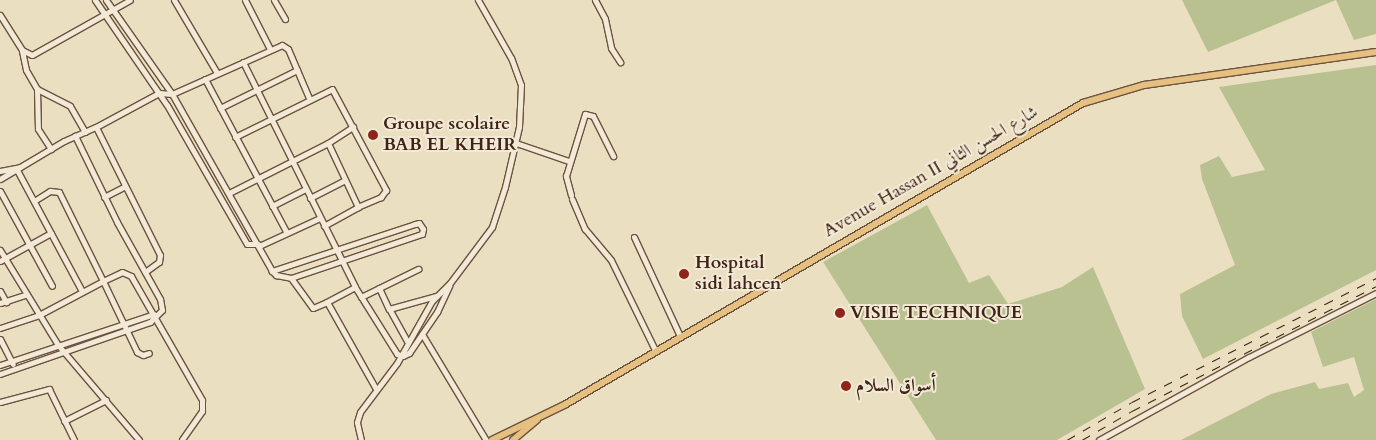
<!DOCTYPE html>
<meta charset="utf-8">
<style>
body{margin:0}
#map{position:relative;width:1376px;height:440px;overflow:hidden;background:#ebdfc1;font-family:Cardo,Amiri,serif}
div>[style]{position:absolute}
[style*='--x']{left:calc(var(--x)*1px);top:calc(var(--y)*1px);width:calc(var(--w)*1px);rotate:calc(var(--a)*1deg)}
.green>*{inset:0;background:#bac191}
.roads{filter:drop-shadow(1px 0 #6b523f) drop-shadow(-1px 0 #6b523f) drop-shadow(0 1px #6b523f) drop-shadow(0 -1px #6b523f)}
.minor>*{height:5px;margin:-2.5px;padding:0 2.5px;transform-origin:2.5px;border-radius:2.5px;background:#f2ead7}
.major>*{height:6px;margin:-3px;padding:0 3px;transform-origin:3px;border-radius:3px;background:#e6c080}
.rail>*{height:1px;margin-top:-0.5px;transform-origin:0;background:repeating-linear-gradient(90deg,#402314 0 9px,transparent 0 18px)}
.dots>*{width:14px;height:14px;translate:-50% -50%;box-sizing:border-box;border:2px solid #f2ead7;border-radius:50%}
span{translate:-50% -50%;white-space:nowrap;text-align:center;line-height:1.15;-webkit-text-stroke:4px #f2ead7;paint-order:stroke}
.poi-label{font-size:18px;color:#402314;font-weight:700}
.left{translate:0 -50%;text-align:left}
.street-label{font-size:18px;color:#402314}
</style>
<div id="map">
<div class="green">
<div style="clip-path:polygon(1182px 0,1376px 0,1376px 34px,1354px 40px,1336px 0,1208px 52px)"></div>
<div style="clip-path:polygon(1376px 65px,1376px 270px,1203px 359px,1182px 316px,1180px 294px,1235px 265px,1202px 179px,1200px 165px,1219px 156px,1232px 177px,1265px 170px,1219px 87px)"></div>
<div style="clip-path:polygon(927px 205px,969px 283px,989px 275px,1008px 304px,1062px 287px,1093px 267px,1145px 389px,1057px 440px,936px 440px,823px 262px)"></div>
<div style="clip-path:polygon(1376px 299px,1376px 440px,1181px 440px,1271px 394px,1315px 382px,1319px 389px,1348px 383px,1354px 397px,1364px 390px,1354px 357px,1323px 367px,1311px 332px)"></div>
</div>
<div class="roads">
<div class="minor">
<div style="--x:95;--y:0;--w:127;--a:55.6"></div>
<div style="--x:167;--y:105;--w:160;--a:60.1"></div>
<div style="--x:247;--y:244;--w:11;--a:0"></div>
<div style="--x:106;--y:0;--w:115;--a:54.9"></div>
<div style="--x:172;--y:94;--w:203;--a:60.5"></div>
<div style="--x:272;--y:271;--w:6;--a:45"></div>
<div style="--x:276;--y:275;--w:15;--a:11"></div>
<div style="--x:291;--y:278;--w:138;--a:-18.6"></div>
<div style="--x:422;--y:234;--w:5;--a:-79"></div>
<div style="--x:423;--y:229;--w:7;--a:-124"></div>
<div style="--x:419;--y:223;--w:4;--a:166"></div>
<div style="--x:415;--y:224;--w:151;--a:161.8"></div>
<div style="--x:174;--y:0;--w:85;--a:59.5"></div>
<div style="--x:245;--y:0;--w:55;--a:63"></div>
<div style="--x:274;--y:0;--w:22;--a:60"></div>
<div style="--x:595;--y:0;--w:21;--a:62"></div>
<div style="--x:605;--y:19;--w:30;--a:78"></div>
<div style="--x:611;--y:48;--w:17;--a:57"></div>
<div style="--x:0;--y:15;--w:41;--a:57.8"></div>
<div style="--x:22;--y:50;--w:11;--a:27"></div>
<div style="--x:32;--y:55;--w:112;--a:-29.3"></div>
<div style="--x:22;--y:51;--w:19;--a:78"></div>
<div style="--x:26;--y:70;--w:22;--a:60"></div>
<div style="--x:37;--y:89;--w:40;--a:88.6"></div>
<div style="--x:38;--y:129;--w:24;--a:57"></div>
<div style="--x:243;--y:62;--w:251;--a:63.5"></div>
<div style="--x:355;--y:287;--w:79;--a:57.9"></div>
<div style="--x:397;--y:354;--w:6;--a:18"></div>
<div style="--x:403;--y:356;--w:7;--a:-27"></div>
<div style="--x:409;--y:353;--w:50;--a:-55.7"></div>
<div style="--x:437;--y:312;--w:29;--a:-65"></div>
<div style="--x:205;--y:79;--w:174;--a:62"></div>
<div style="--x:37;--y:89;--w:37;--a:27"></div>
<div style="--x:70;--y:106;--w:30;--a:60"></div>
<div style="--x:220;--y:108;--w:86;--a:-26.3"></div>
<div style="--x:235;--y:137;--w:108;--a:-26.3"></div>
<div style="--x:332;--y:89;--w:115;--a:61.9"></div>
<div style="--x:386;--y:190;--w:9;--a:126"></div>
<div style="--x:381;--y:197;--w:25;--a:157"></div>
<div style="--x:328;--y:143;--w:30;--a:-33"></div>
<div style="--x:516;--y:143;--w:56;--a:18.8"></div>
<div style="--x:17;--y:170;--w:137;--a:61.8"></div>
<div style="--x:0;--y:171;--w:20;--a:-11"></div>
<div style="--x:0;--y:179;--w:74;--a:-30.7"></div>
<div style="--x:64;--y:141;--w:35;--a:-24"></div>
<div style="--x:0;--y:191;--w:108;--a:61.3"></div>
<div style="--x:229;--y:193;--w:111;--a:-26.8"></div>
<div style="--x:328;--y:143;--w:71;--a:64.9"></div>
<div style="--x:358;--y:207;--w:39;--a:151"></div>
<div style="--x:571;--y:195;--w:20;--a:-105"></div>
<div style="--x:566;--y:176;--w:65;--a:-73"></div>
<div style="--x:585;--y:114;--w:8;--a:14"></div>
<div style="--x:593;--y:116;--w:45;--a:63.4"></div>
<div style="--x:104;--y:197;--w:22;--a:-27"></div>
<div style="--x:310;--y:198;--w:39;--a:-27"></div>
<div style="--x:572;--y:199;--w:33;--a:67"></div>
<div style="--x:585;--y:229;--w:40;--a:50"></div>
<div style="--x:611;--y:260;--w:100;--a:63.9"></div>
<div style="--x:34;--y:201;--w:19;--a:-32"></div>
<div style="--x:50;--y:191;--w:9;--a:6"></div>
<div style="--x:59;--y:192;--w:99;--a:63.7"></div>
<div style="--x:103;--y:281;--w:21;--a:-25"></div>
<div style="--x:122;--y:272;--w:10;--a:24"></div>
<div style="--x:131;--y:276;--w:143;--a:60.2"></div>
<div style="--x:202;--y:400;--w:11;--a:90"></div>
<div style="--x:202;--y:411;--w:35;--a:125"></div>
<div style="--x:272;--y:206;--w:37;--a:-27"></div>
<div style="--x:634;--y:237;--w:109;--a:65.1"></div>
<div style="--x:259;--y:246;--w:67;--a:-24.7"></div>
<div style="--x:0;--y:250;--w:111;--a:58.6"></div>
<div style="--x:58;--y:345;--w:125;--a:49.5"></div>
<div style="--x:0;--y:261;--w:58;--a:-28.8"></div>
<div style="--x:145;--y:272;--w:17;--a:-36"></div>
<div style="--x:159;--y:262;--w:7;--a:-82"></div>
<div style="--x:160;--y:255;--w:143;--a:-116.6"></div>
<div style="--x:96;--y:127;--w:72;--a:-28.4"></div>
<div style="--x:159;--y:93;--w:13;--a:4"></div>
<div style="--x:172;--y:94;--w:120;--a:-24"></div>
<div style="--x:282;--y:45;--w:7;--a:34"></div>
<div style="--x:288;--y:49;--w:53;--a:66.8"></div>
<div style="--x:291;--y:278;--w:37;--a:54"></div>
<div style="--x:313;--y:308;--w:15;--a:-23"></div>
<div style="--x:355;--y:287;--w:32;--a:152"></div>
<div style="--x:327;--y:302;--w:100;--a:60.6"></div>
<div style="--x:379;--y:288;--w:23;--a:65"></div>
<div style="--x:0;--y:291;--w:13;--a:61"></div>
<div style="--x:361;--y:297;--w:64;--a:-26.2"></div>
<div style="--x:0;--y:303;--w:28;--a:-18"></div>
<div style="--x:0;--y:328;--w:41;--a:-18.4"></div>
<div style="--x:39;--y:315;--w:72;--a:-28"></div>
<div style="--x:103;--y:281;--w:79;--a:64.4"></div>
<div style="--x:137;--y:352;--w:7;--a:27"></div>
<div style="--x:143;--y:355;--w:6;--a:-18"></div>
<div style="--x:422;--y:334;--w:124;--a:58.9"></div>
<div style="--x:0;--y:339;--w:28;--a:63"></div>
<div style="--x:407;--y:341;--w:37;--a:-119"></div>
<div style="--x:389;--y:309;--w:49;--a:-15.5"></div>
<div style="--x:0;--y:365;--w:162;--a:-18.3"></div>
<div style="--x:0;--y:374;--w:159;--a:-19.1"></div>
<div style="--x:150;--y:322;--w:17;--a:-45"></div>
<div style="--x:162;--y:310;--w:11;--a:-100"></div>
<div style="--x:160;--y:299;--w:88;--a:-119.2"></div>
<div style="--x:117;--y:222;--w:96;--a:-116"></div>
<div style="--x:0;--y:402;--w:51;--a:-14.9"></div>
<div style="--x:49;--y:389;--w:57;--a:63.9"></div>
<div style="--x:64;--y:421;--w:47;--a:-26.6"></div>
<div style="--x:361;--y:440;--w:18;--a:-103"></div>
<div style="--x:357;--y:422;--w:10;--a:-73"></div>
<div style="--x:360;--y:412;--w:61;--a:-52.9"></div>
<div style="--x:397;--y:363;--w:71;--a:-60.6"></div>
<div style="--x:432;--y:301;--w:25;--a:-45"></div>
<div style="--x:450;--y:283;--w:70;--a:-53.1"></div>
<div style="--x:492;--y:227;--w:42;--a:-72"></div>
<div style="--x:505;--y:187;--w:62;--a:-76.9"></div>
<div style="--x:519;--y:127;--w:42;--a:-87.3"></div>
<div style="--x:521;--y:85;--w:29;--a:-110"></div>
<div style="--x:511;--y:58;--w:67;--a:-119.6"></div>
<div style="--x:1099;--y:440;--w:171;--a:-29"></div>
<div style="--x:1249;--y:357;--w:142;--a:-26.7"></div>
</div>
<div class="major">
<div style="--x:492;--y:440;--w:82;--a:-25.9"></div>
<div style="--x:566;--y:404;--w:598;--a:-30.21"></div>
<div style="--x:1083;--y:103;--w:64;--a:-16.4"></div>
<div style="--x:1144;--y:85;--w:234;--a:-8.1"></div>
<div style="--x:513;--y:440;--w:31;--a:-40"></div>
</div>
</div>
<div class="rail">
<div style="--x:1067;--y:440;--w:75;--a:-30.3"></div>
<div style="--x:1132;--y:402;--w:274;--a:-26.9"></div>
<div style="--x:1082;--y:440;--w:58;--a:-30.1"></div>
<div style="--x:1132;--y:411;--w:274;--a:-27.1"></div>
</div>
<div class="dots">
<div style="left:373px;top:135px;background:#8f2418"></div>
<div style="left:684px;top:274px;background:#8f2418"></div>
<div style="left:840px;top:313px;background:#8f2418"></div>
<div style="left:846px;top:386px;background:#8f2418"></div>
</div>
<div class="poi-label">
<span class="left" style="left:383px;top:135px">Groupe scolaire<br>BAB EL KHEIR</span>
<span class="left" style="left:695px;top:274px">Hospital<br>sidi lahcen</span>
<span class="left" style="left:850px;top:313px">VISIE TECHNIQUE</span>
<span class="left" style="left:856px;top:386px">أسواق السلام</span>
</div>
<div class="street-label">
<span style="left:931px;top:172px;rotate:-30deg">Avenue Hassan II شارع الحسن الثاني</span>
</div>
</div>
